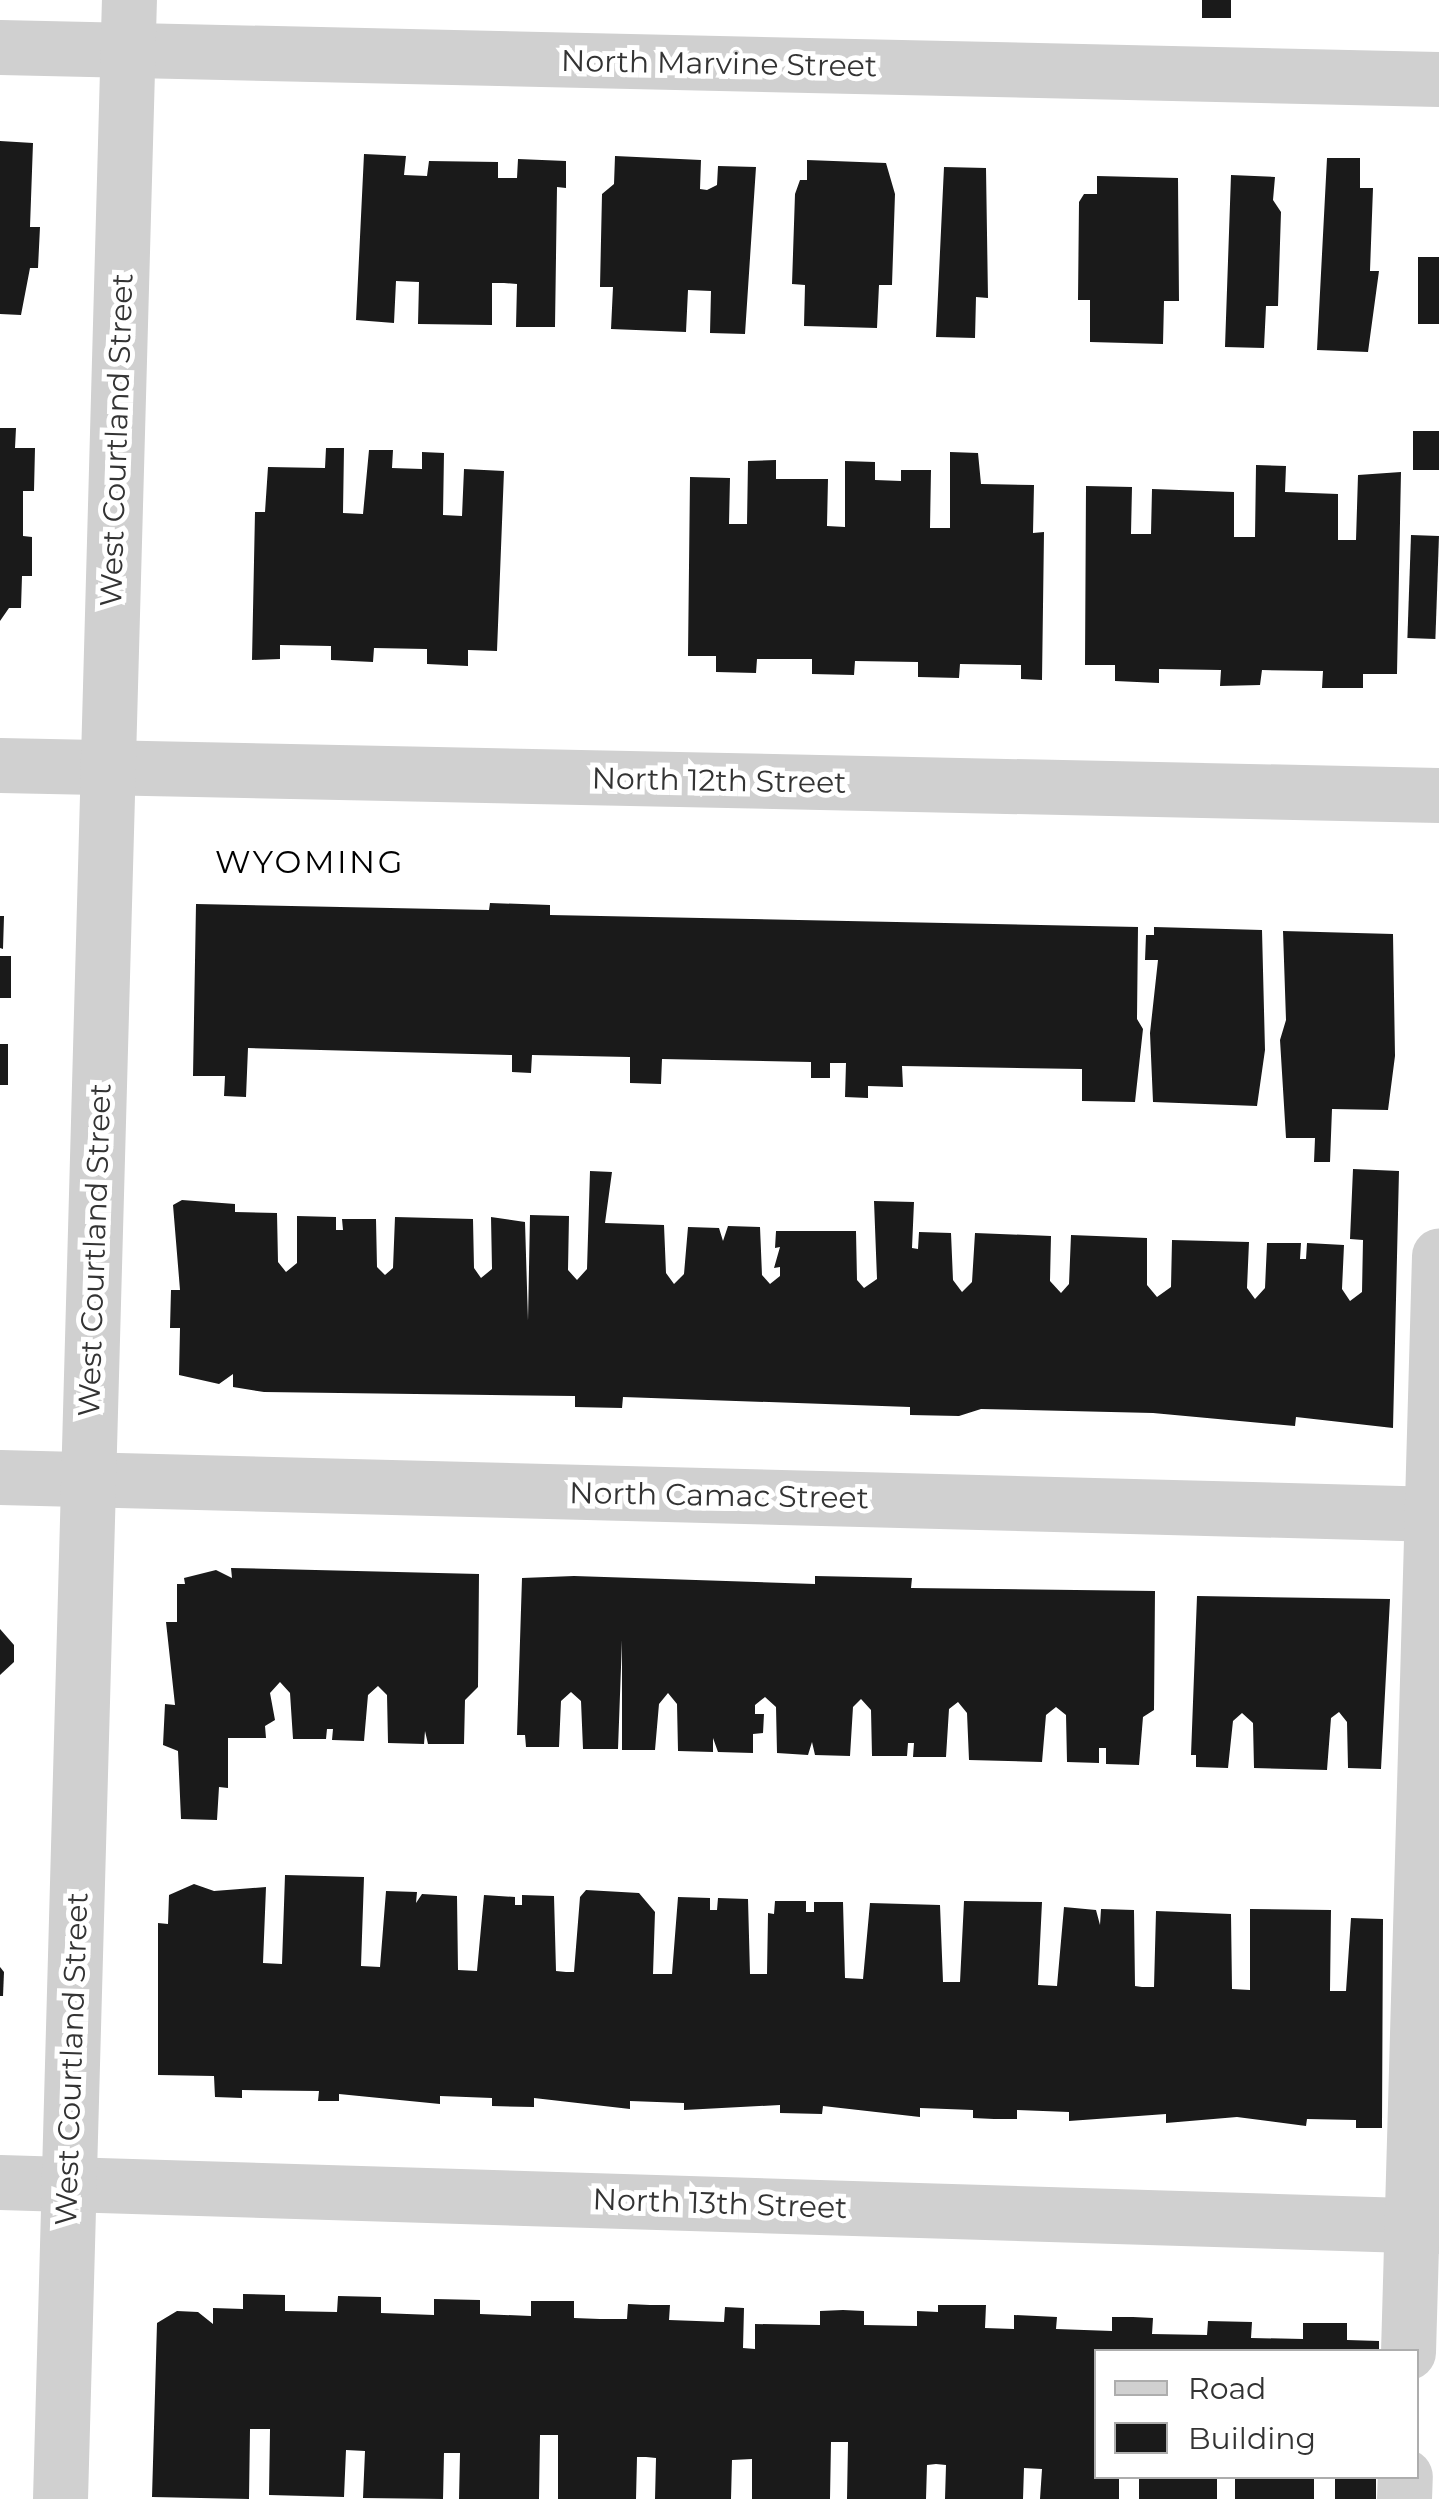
<!DOCTYPE html>
<style>
body{margin:0}
#map{position:relative;width:1439px;height:2499px;overflow:hidden;background:#fff;font-family:Montserrat,sans-serif}
div>[style]{position:absolute}
[style*='--x']{left:calc(var(--x)*1px);top:calc(var(--y)*1px);width:calc(var(--w)*1px);rotate:calc(var(--a)*1deg)}
.building>*{inset:0;background:#1a1a1a;transform-origin:0 0}
.minor>*{height:55px;margin:-27.5px;padding:0 27.5px;transform-origin:27.5px;border-radius:27.5px;background:#d0d0d0}
span{translate:-50% -50%;white-space:nowrap;text-align:center;line-height:1.15;-webkit-text-stroke:10px #fff;paint-order:stroke}
.street-label{font-size:30px;color:#333}
.neighbourhood-label{font-size:32px;color:#000;letter-spacing:2.5px}
.legend{position:absolute;left:1094px;top:2349px;width:325px;height:130px;box-sizing:border-box;background:#fff;border:2px solid #adadad;margin:0;padding:12px 18px;list-style:none;font-size:30px;color:#333}
.legend li{display:flex;align-items:center;gap:20px;height:50px}
.legend b{width:50px;border:2px solid #adadad}
</style>
<div id="map">
<div class="building">
<div style="left:1202px;top:0;width:29px;height:18px"></div>
<div style="clip-path:polygon(0 141px,33px 143px,30px 227px,40px 227px,38px 268px,30px 268px,21px 315px,0 314px)"></div>
<div style="clip-path:polygon(364px 154px,406px 156px,404px 175px,427px 176px,429px 161px,498px 162px,498px 178px,517px 178px,518px 159px,566px 161px,566px 188px,557px 187px,555px 327px,516px 327px,517px 284px,504px 283px,492px 283px,492px 325px,418px 324px,419px 282px,396px 281px,394px 323px,356px 320px)"></div>
<div style="clip-path:polygon(615px 156px,701px 160px,700px 189px,707px 190px,717px 185px,718px 166px,756px 167px,745px 334px,710px 333px,711px 291px,688px 290px,686px 332px,611px 329px,613px 287px,600px 287px,602px 194px,614px 184px)"></div>
<div style="clip-path:polygon(1327px 158px,1360px 158px,1360px 188px,1373px 188px,1370px 271px,1379px 271px,1368px 352px,1317px 350px)"></div>
<div style="clip-path:polygon(807px 160px,886px 163px,895px 194px,892px 285px,879px 285px,877px 328px,804px 326px,805px 285px,792px 284px,795px 194px,800px 180px,807px 180px)"></div>
<div style="clip-path:polygon(944px 167px,986px 168px,988px 298px,976px 297px,975px 338px,936px 337px)"></div>
<div style="clip-path:polygon(1231px 175px,1275px 177px,1273px 200px,1281px 212px,1278px 306px,1266px 306px,1264px 348px,1225px 347px)"></div>
<div style="clip-path:polygon(1097px 176px,1178px 178px,1179px 301px,1164px 301px,1163px 344px,1090px 342px,1090px 300px,1078px 300px,1079px 202px,1084px 194px,1097px 194px)"></div>
<div style="left:1418px;top:257px;width:21px;height:67px"></div>
<div style="clip-path:polygon(0 428px,16px 428px,15px 448px,35px 448px,34px 491px,23px 491px,23px 536px,32px 537px,32px 576px,22px 576px,21px 608px,9px 608px,0 621px)"></div>
<div style="left:1413px;top:431px;width:26px;height:39px"></div>
<div style="clip-path:polygon(326px 448px,344px 448px,343px 513px,363px 514px,369px 450px,393px 450px,392px 468px,422px 469px,422px 452px,444px 453px,443px 515px,462px 516px,464px 469px,504px 471px,497px 651px,468px 650px,468px 666px,427px 664px,427px 649px,374px 648px,373px 662px,331px 660px,331px 646px,280px 645px,280px 659px,252px 660px,255px 512px,265px 512px,268px 467px,325px 468px)"></div>
<div style="clip-path:polygon(950px 452px,978px 453px,981px 484px,1034px 485px,1033px 533px,1044px 532px,1042px 680px,1021px 679px,1021px 665px,960px 664px,959px 678px,918px 677px,918px 662px,855px 661px,854px 675px,812px 674px,812px 659px,757px 659px,756px 673px,716px 672px,716px 656px,688px 656px,690px 477px,730px 478px,729px 524px,747px 524px,748px 461px,776px 460px,776px 479px,828px 479px,827px 526px,845px 527px,845px 461px,875px 462px,875px 480px,901px 481px,901px 470px,931px 470px,930px 528px,950px 528px)"></div>
<div style="clip-path:polygon(1256px 465px,1286px 466px,1285px 492px,1338px 494px,1338px 540px,1356px 540px,1358px 475px,1401px 472px,1397px 674px,1363px 674px,1363px 688px,1322px 688px,1323px 671px,1262px 670px,1260px 685px,1220px 686px,1221px 670px,1159px 669px,1159px 683px,1115px 681px,1115px 665px,1085px 665px,1086px 486px,1132px 487px,1131px 534px,1151px 534px,1152px 489px,1234px 492px,1234px 537px,1255px 537px)"></div>
<div style="left:1411px;top:535px;width:28px;height:103px;rotate:2deg"></div>
<div style="clip-path:polygon(490px 903px,550px 905px,550px 915px,1138px 927px,1137px 1019px,1143px 1029px,1135px 1102px,1082px 1101px,1082px 1069px,902px 1066px,903px 1087px,868px 1086px,868px 1098px,845px 1097px,846px 1063px,830px 1063px,830px 1078px,811px 1078px,811px 1062px,662px 1059px,661px 1084px,630px 1083px,630px 1057px,532px 1055px,531px 1073px,512px 1072px,512px 1055px,248px 1048px,246px 1097px,224px 1096px,225px 1076px,193px 1076px,196px 904px,489px 910px)"></div>
<div style="clip-path:polygon(0 916px,4px 916px,3px 949px,0 948px)"></div>
<div style="clip-path:polygon(1154px 927px,1262px 930px,1265px 1050px,1257px 1106px,1153px 1102px,1150px 1033px,1158px 960px,1145px 960px,1146px 935px,1154px 935px)"></div>
<div style="clip-path:polygon(1283px 931px,1393px 934px,1395px 1056px,1388px 1110px,1332px 1109px,1330px 1162px,1314px 1162px,1315px 1138px,1286px 1138px,1280px 1040px,1286px 1020px)"></div>
<div style="left:0;top:956px;width:11px;height:42px"></div>
<div style="left:0;top:1044px;width:8px;height:41px"></div>
<div style="clip-path:polygon(1353px 1169px,1399px 1171px,1393px 1428px,1296px 1417px,1295px 1426px,1153px 1413px,981px 1409px,959px 1416px,910px 1415px,910px 1407px,623px 1397px,622px 1408px,575px 1407px,575px 1396px,264px 1392px,233px 1387px,233px 1374px,219px 1384px,179px 1375px,180px 1328px,170px 1328px,171px 1290px,180px 1290px,173px 1205px,182px 1200px,235px 1204px,235px 1212px,277px 1213px,278px 1262px,286px 1272px,297px 1263px,297px 1216px,336px 1217px,336px 1230px,343px 1230px,342px 1219px,376px 1219px,377px 1267px,385px 1275px,393px 1268px,395px 1217px,473px 1219px,474px 1268px,481px 1278px,492px 1269px,491px 1217px,525px 1222px,528px 1321px,530px 1215px,569px 1216px,568px 1270px,577px 1280px,587px 1269px,590px 1171px,612px 1172px,605px 1223px,664px 1225px,666px 1273px,674px 1284px,684px 1274px,688px 1227px,719px 1228px,723px 1241px,728px 1226px,760px 1227px,762px 1275px,770px 1284px,780px 1276px,780px 1267px,774px 1268px,780px 1247px,775px 1248px,776px 1231px,856px 1231px,857px 1280px,864px 1288px,877px 1279px,874px 1201px,914px 1202px,912px 1248px,918px 1249px,919px 1232px,951px 1233px,953px 1280px,962px 1292px,972px 1282px,975px 1233px,1051px 1236px,1050px 1281px,1061px 1293px,1069px 1284px,1071px 1235px,1147px 1238px,1147px 1285px,1157px 1297px,1171px 1287px,1172px 1240px,1249px 1242px,1247px 1288px,1255px 1299px,1265px 1288px,1267px 1243px,1301px 1243px,1300px 1259px,1306px 1259px,1307px 1243px,1344px 1245px,1342px 1289px,1350px 1301px,1362px 1292px,1363px 1240px,1350px 1239px)"></div>
<div style="clip-path:polygon(231px 1568px,479px 1574px,478px 1687px,465px 1700px,464px 1744px,428px 1744px,425px 1731px,424px 1744px,388px 1743px,387px 1695px,378px 1686px,368px 1695px,364px 1741px,332px 1740px,333px 1729px,327px 1729px,326px 1739px,293px 1739px,290px 1693px,280px 1682px,270px 1693px,275px 1720px,265px 1726px,266px 1738px,228px 1738px,228px 1788px,219px 1787px,217px 1820px,181px 1819px,178px 1751px,163px 1745px,165px 1704px,175px 1705px,166px 1622px,177px 1622px,177px 1584px,185px 1584px,184px 1578px,216px 1570px,232px 1578px)"></div>
<div style="clip-path:polygon(574px 1576px,815px 1584px,815px 1576px,864px 1577px,912px 1578px,911px 1588px,1155px 1591px,1154px 1710px,1143px 1717px,1139px 1765px,1106px 1764px,1106px 1748px,1099px 1748px,1099px 1763px,1067px 1762px,1066px 1715px,1056px 1707px,1046px 1715px,1042px 1762px,969px 1760px,967px 1713px,958px 1702px,949px 1709px,946px 1757px,913px 1757px,914px 1743px,908px 1743px,907px 1756px,872px 1756px,871px 1710px,861px 1699px,853px 1707px,850px 1756px,815px 1755px,812px 1742px,808px 1755px,777px 1753px,776px 1707px,765px 1697px,755px 1705px,755px 1714px,764px 1714px,763px 1733px,753px 1734px,753px 1753px,718px 1752px,713px 1738px,713px 1752px,678px 1751px,677px 1704px,668px 1693px,659px 1704px,655px 1750px,622px 1750px,622px 1640px,618px 1749px,583px 1749px,581px 1701px,571px 1692px,561px 1701px,559px 1747px,526px 1747px,525px 1735px,517px 1735px,522px 1578px)"></div>
<div style="clip-path:polygon(1197px 1596px,1390px 1599px,1381px 1769px,1348px 1768px,1347px 1722px,1339px 1712px,1331px 1718px,1327px 1770px,1254px 1768px,1253px 1723px,1242px 1713px,1233px 1721px,1228px 1768px,1196px 1767px,1196px 1755px,1191px 1755px)"></div>
<div style="clip-path:polygon(0 1629px,14px 1645px,14px 1662px,0 1675px)"></div>
<div style="clip-path:polygon(285px 1875px,364px 1877px,361px 1966px,380px 1967px,386px 1891px,417px 1892px,416px 1903px,422px 1894px,457px 1896px,458px 1970px,477px 1971px,484px 1895px,515px 1897px,515px 1905px,522px 1905px,522px 1895px,554px 1896px,556px 1971px,566px 1972px,574px 1972px,580px 1897px,586px 1890px,639px 1893px,655px 1912px,653px 1974px,672px 1974px,678px 1897px,710px 1898px,710px 1910px,717px 1910px,718px 1898px,748px 1899px,750px 1974px,767px 1974px,768px 1913px,774px 1914px,775px 1901px,806px 1901px,806px 1912px,814px 1912px,814px 1902px,843px 1902px,845px 1978px,863px 1979px,870px 1903px,940px 1905px,943px 1982px,960px 1982px,964px 1901px,1042px 1902px,1038px 1985px,1057px 1986px,1064px 1907px,1096px 1910px,1100px 1925px,1101px 1909px,1134px 1910px,1135px 1986px,1142px 1987px,1154px 1987px,1156px 1911px,1231px 1914px,1232px 1989px,1250px 1990px,1250px 1909px,1331px 1910px,1330px 1991px,1346px 1991px,1351px 1918px,1383px 1919px,1382px 2128px,1356px 2128px,1356px 2120px,1307px 2119px,1306px 2126px,1237px 2117px,1166px 2123px,1166px 2114px,1069px 2121px,1069px 2112px,1017px 2110px,1017px 2119px,994px 2119px,973px 2118px,973px 2110px,920px 2108px,920px 2117px,823px 2106px,822px 2114px,780px 2113px,780px 2105px,684px 2110px,684px 2103px,630px 2101px,630px 2109px,534px 2098px,534px 2107px,492px 2106px,492px 2098px,440px 2096px,440px 2104px,339px 2094px,339px 2101px,318px 2101px,319px 2091px,242px 2090px,242px 2098px,215px 2097px,214px 2076px,158px 2075px,158px 1923px,168px 1924px,169px 1895px,194px 1884px,214px 1891px,266px 1887px,263px 1963px,282px 1964px)"></div>
<div style="clip-path:polygon(0 1967px,4px 1972px,3px 1996px,0 1996px)"></div>
<div style="clip-path:polygon(243px 2294px,285px 2295px,285px 2311px,337px 2312px,338px 2296px,381px 2297px,381px 2313px,407px 2314px,434px 2315px,434px 2299px,480px 2300px,480px 2314px,531px 2316px,531px 2301px,574px 2301px,574px 2318px,600px 2319px,627px 2319px,628px 2304px,650px 2305px,670px 2305px,669px 2320px,724px 2322px,725px 2307px,744px 2308px,743px 2348px,755px 2349px,755px 2324px,820px 2325px,820px 2311px,843px 2310px,864px 2311px,864px 2325px,917px 2326px,917px 2311px,938px 2312px,938px 2305px,986px 2305px,985px 2328px,1014px 2329px,1014px 2315px,1057px 2317px,1056px 2329px,1112px 2331px,1112px 2317px,1133px 2317px,1153px 2318px,1152px 2334px,1207px 2335px,1208px 2321px,1252px 2322px,1251px 2338px,1303px 2339px,1303px 2323px,1347px 2323px,1347px 2340px,1379px 2341px,1379px 2352px,1096px 2352px,1096px 2476px,1119px 2476px,1119px 2499px,1040px 2499px,1042px 2469px,1024px 2468px,1023px 2499px,945px 2499px,946px 2465px,936px 2464px,927px 2465px,926px 2499px,847px 2499px,848px 2442px,831px 2442px,830px 2499px,752px 2499px,752px 2459px,732px 2460px,731px 2499px,655px 2499px,656px 2458px,646px 2457px,637px 2457px,636px 2499px,558px 2499px,558px 2435px,540px 2435px,539px 2499px,459px 2499px,460px 2453px,444px 2453px,443px 2499px,363px 2498px,365px 2451px,346px 2450px,344px 2497px,269px 2495px,270px 2429px,250px 2429px,249px 2499px,152px 2497px,157px 2323px,177px 2311px,198px 2312px,213px 2324px,213px 2308px,243px 2309px)"></div>
<div style="left:1139px;top:2476px;width:78px;height:23px"></div>
<div style="left:1235px;top:2476px;width:79px;height:23px"></div>
<div style="left:1335px;top:2476px;width:41px;height:23px"></div>
</div>
<div class="minor">
<div style="--x:0;--y:47;--w:1439;--a:1.27"></div>
<div style="--x:0;--y:765;--w:1439;--a:1.19"></div>
<div style="--x:0;--y:1477;--w:1439;--a:1.47"></div>
<div style="--x:0;--y:2182;--w:1440;--a:1.75"></div>
<div style="--x:1408;--y:2352;--w:1097;--a:-88.38"></div>
<div style="--x:60;--y:2499;--w:2500;--a:-88.42"></div>
<div style="--x:1404;--y:2499;--w:23;--a:-88"></div>
</div>
<div class="street-label">
<span style="left:719px;top:64px;rotate:1deg">North Marvine Street</span>
<span style="left:117px;top:440px;rotate:-88deg">West Courtland Street</span>
<span style="left:719px;top:781px;rotate:1deg">North 12th Street</span>
<span style="left:95px;top:1250px;rotate:-88deg">West Courtland Street</span>
<span style="left:719px;top:1496px;rotate:1deg">North Camac Street</span>
<span style="left:72px;top:2059px;rotate:-88deg">West Courtland Street</span>
<span style="left:720px;top:2204px;rotate:2deg">North 13th Street</span>
</div>
<div class="neighbourhood-label">
<span style="left:310px;top:862px">WYOMING</span>
</div>
<ul class="legend">
<li><b style="height:12px;background:#d0d0d0"></b>Road</li>
<li><b style="height:28px;background:#1a1a1a"></b>Building</li>
</ul>
</div>
